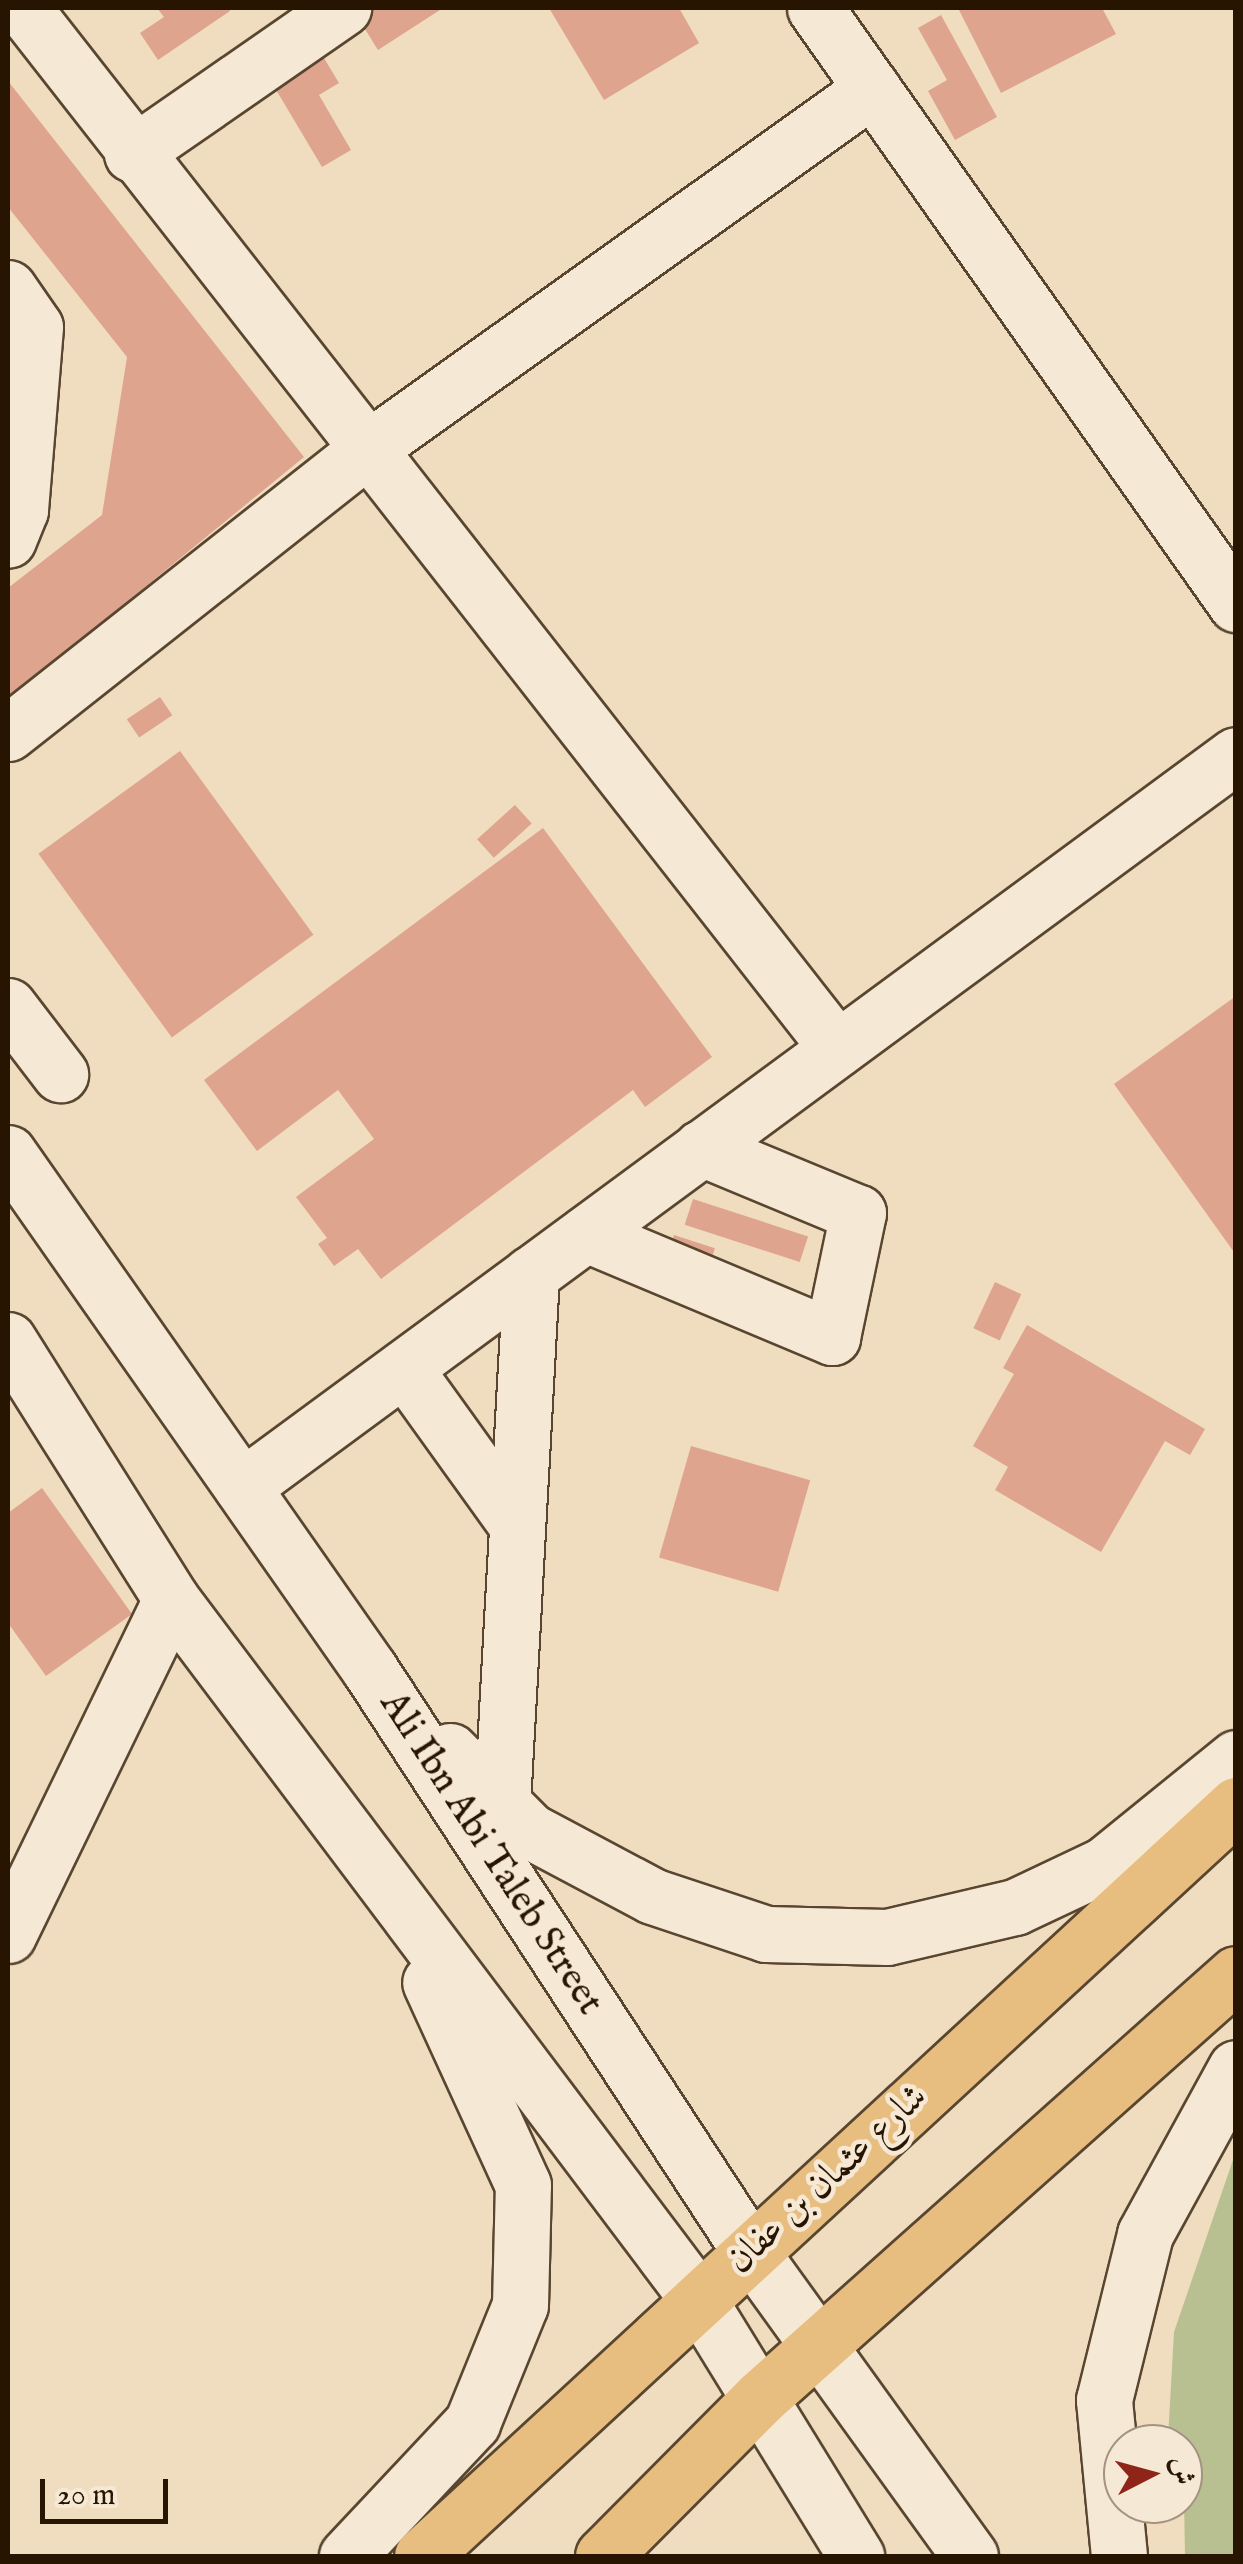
<!DOCTYPE html>
<meta charset="utf-8">
<style>
body{margin:0}
#map{position:relative;width:1243px;height:2564px;overflow:hidden;background:#f0dcbf;font-family:"IM FELL English",Amiri,serif}
div>[style]{position:absolute}
[style*='--x']{left:calc(var(--x)*1px);top:calc(var(--y)*1px);width:calc(var(--w)*1px);rotate:calc(var(--a)*1deg)}
.green>*{inset:0;background:#b8c092}
.building>*{inset:0;background:#dea48e;transform-origin:0 0}
.roads{filter:drop-shadow(2px 0 #594630) drop-shadow(-2px 0 #594630) drop-shadow(0 2px #594630) drop-shadow(0 -2px #594630)}
.minor>*{height:55px;margin:-27.5px;padding:0 27.5px;transform-origin:27.5px;border-radius:27.5px;background:#f5e8d5}
.major>*{height:55px;margin:-27.5px;padding:0 27.5px;transform-origin:27.5px;border-radius:27.5px;background:#e8be80}
span{translate:-50% -50%;white-space:nowrap;text-align:center;line-height:1.15;-webkit-text-stroke:9px #f5e8d5;paint-order:stroke}
.street-label{font-size:38px;color:#271401}
.frame{position:absolute;inset:0;border:10px solid #271401;pointer-events:none}
.north{position:absolute;left:1103px;top:2424px;width:100px;height:100px;box-sizing:border-box;background:#f5e8d5;border:2px solid #a39380;border-radius:50%;rotate:84deg;font-size:28px;font-weight:700;line-height:40px;text-align:center;color:#271401}
.north::after{content:'';display:block;margin:auto;width:35px;height:45px;background:#8f2418;clip-path:polygon(50% 0,100% 100%,50% 72%,0 100%)}
.scale{position:absolute;left:40px;top:2479px;width:128px;height:45px;box-sizing:border-box;border:5px solid #271401;border-top:0;padding-left:12px;font-size:30px;line-height:35px;white-space:nowrap;color:#271401;-webkit-text-stroke:8px #f5e8d5;paint-order:stroke}
</style>
<div id="map">
<div class="green">
<div style="clip-path:polygon(1235px 2154px,1235px 2556px,1185px 2556px,1183px 2444px,1168px 2438px,1174px 2332px)"></div>
</div>
<div class="building">
<div style="clip-path:polygon(157px 8px,228px 8px,230px 11px,158px 60px,140px 33px,164px 17px)"></div>
<div style="clip-path:polygon(364px 8px,443px 8px,378px 50px,355px 13px)"></div>
<div style="clip-path:polygon(549px 8px,679px 8px,699px 43px,604px 100px)"></div>
<div style="clip-path:polygon(958px 8px,1102px 8px,1116px 34px,1001px 93px)"></div>
<div style="clip-path:polygon(941px 15px,997px 117px,955px 140px,928px 91px,947px 80px,918px 28px)"></div>
<div style="clip-path:polygon(318px 48px,339px 83px,319px 95px,351px 150px,322px 167px,269px 78px)"></div>
<div style="clip-path:polygon(8px 81px,304px 457px,8px 699px,8px 588px,102px 515px,127px 357px,8px 207px)"></div>
<div style="left:160px;top:697px;width:22px;height:40px;rotate:56deg"></div>
<div style="left:180px;top:751px;width:227px;height:175px;rotate:54deg"></div>
<div style="left:515px;top:805px;width:25px;height:51px;rotate:48deg"></div>
<div style="clip-path:polygon(543px 828px,712px 1057px,645px 1107px,633px 1090px,381px 1279px,358px 1249px,334px 1266px,318px 1244px,327px 1238px,296px 1197px,374px 1139px,338px 1090px,257px 1151px,204px 1080px)"></div>
<div style="clip-path:polygon(1236px 996px,1236px 1255px,1114px 1084px)"></div>
<div style="left:693px;top:1199px;width:121px;height:27px;rotate:18deg"></div>
<div style="left:674px;top:1235px;width:43px;height:28px;rotate:18deg"></div>
<div style="left:995px;top:1282px;width:29px;height:51px;rotate:25deg"></div>
<div style="clip-path:polygon(1027px 1325px,1205px 1429px,1190px 1455px,1165px 1441px,1101px 1552px,995px 1490px,1008px 1467px,973px 1446px,1014px 1374px,1003px 1368px)"></div>
<div style="left:691px;top:1446px;width:124px;height:116px;rotate:16deg"></div>
<div style="clip-path:polygon(42px 1488px,132px 1614px,46px 1676px,8px 1623px,8px 1513px)"></div>
</div>
<div class="roads">
<div class="minor">
<div style="--x:23;--y:8;--w:1321;--a:51.95"></div>
<div style="--x:815;--y:8;--w:730;--a:54.76"></div>
<div style="--x:132;--y:154;--w:257;--a:-34.7"></div>
<div style="--x:8;--y:288;--w:47;--a:55.3"></div>
<div style="--x:35;--y:327;--w:184;--a:94.7"></div>
<div style="--x:20;--y:510;--w:32;--a:112"></div>
<div style="--x:8;--y:733;--w:456;--a:-38.3"></div>
<div style="--x:366;--y:450;--w:622;--a:-35.51"></div>
<div style="--x:8;--y:1006;--w:86;--a:52.6"></div>
<div style="--x:8;--y:1153;--w:631;--a:55"></div>
<div style="--x:370;--y:1670;--w:694;--a:56.81"></div>
<div style="--x:750;--y:2251;--w:376;--a:54.2"></div>
<div style="--x:586;--y:1234;--w:267;--a:22.7"></div>
<div style="--x:832;--y:1337;--w:127;--a:-78.2"></div>
<div style="--x:858;--y:1213;--w:170;--a:-157.5"></div>
<div style="--x:8;--y:1340;--w:306;--a:57.8"></div>
<div style="--x:171;--y:1599;--w:876;--a:53.03"></div>
<div style="--x:698;--y:2299;--w:302;--a:58.4"></div>
<div style="--x:404;--y:1368;--w:193;--a:54.3"></div>
<div style="--x:242;--y:1487;--w:1234;--a:-36.37"></div>
<div style="--x:450;--y:1751;--w:113;--a:45"></div>
<div style="--x:530;--y:1831;--w:138;--a:28"></div>
<div style="--x:652;--y:1896;--w:120;--a:18.4"></div>
<div style="--x:766;--y:1934;--w:121;--a:1.4"></div>
<div style="--x:887;--y:1937;--w:131;--a:-13.2"></div>
<div style="--x:1015;--y:1907;--w:98;--a:-25.3"></div>
<div style="--x:1104;--y:1865;--w:170;--a:-39"></div>
<div style="--x:502;--y:1803;--w:530;--a:-86.86"></div>
<div style="--x:8;--y:1935;--w:373;--a:-64.1"></div>
<div style="--x:347;--y:2556;--w:183;--a:-46.8"></div>
<div style="--x:472;--y:2423;--w:127;--a:-67.9"></div>
<div style="--x:520;--y:2305;--w:120;--a:-88.6"></div>
<div style="--x:523;--y:2185;--w:223;--a:-114.6"></div>
<div style="--x:1119;--y:2556;--w:157;--a:-95.5"></div>
<div style="--x:1104;--y:2400;--w:171;--a:-76.1"></div>
<div style="--x:1145;--y:2234;--w:189;--a:-61.3"></div>
</div>
<div class="major">
<div style="--x:422;--y:2556;--w:1108;--a:-42.69"></div>
<div style="--x:603;--y:2556;--w:224;--a:-45.2"></div>
<div style="--x:761;--y:2397;--w:636;--a:-41.69"></div>
</div>
</div>
<div class="street-label">
<span style="left:490px;top:1854px;rotate:57deg">Ali Ibn Abi Taleb Street</span>
<span style="left:828px;top:2180px;rotate:-43deg">شارع عثمان بن عفان</span>
</div>
<div class="frame"></div>
<div class="north">ش</div>
<div class="scale">20 m</div>
</div>
